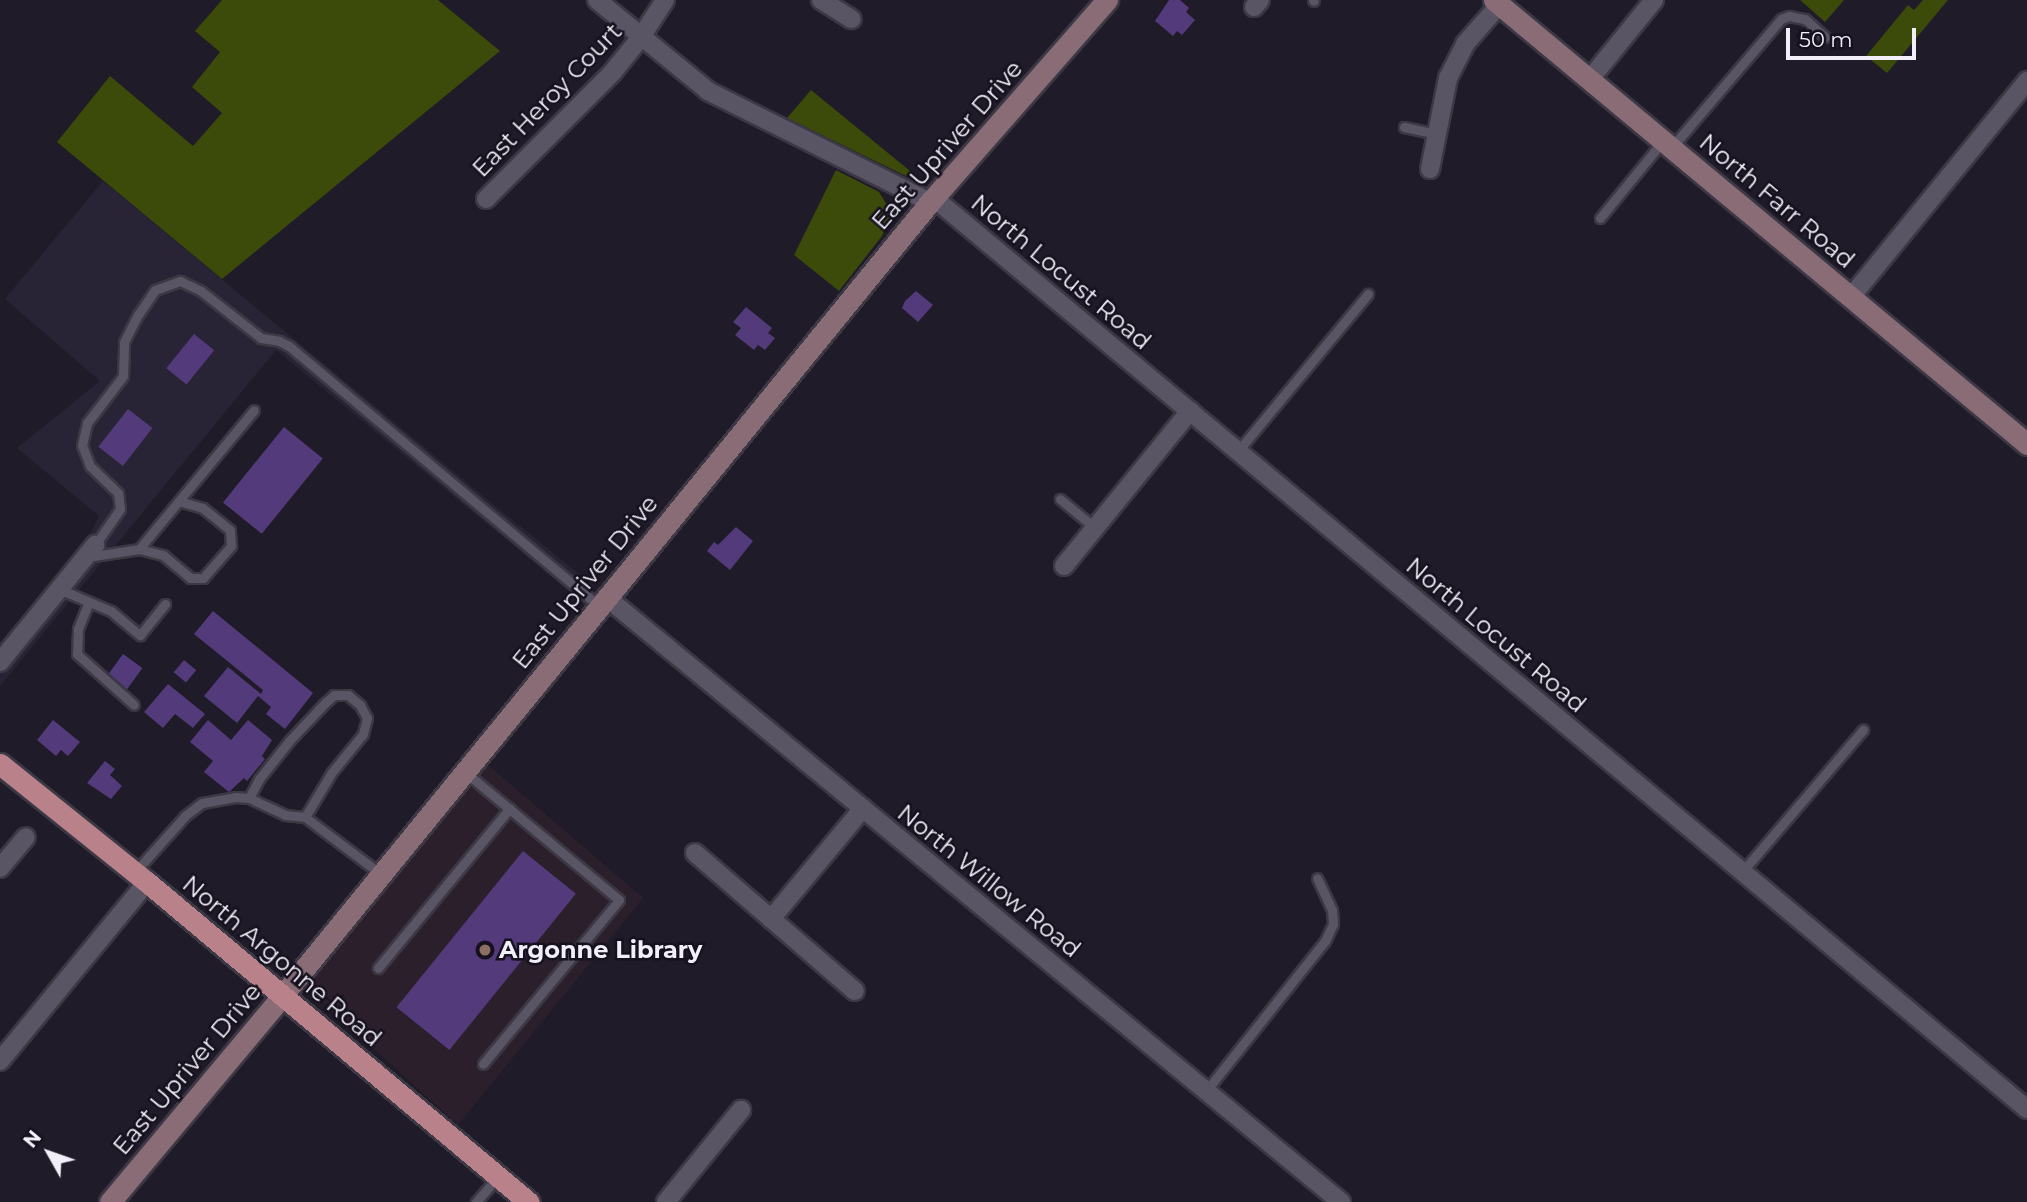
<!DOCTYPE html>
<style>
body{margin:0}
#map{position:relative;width:2027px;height:1202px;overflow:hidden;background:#1f1b28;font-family:Montserrat,sans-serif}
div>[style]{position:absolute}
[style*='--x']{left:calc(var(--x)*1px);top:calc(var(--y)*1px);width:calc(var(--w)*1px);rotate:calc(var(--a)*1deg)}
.commercial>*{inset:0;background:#2c1f2c}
.built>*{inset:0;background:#292336}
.green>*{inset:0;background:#3c4a0a}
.building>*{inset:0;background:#533a7a;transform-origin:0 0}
.roads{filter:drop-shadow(2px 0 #3c3844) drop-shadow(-2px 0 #3c3844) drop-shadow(0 2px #3c3844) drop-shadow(0 -2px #3c3844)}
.lane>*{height:9px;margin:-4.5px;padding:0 4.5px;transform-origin:4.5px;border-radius:4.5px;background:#5a5565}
.street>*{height:18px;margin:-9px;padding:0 9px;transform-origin:9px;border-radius:9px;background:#5a5565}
.secondary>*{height:21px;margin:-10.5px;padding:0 10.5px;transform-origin:10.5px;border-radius:10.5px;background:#8a6c77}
.primary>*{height:21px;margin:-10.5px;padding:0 10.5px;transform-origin:10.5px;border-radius:10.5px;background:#b9828a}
.dots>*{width:19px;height:19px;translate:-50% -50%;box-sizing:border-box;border:4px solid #16111e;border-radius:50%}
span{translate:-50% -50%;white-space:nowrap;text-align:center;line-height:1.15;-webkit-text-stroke:5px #16111e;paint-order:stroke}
.street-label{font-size:24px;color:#f2eff9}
.poi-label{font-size:24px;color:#f2eff9;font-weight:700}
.left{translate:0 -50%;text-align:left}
.north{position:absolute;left:14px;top:1118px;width:70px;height:70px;-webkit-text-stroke:5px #16111e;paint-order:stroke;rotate:310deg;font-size:19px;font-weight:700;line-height:28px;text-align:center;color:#f2eff9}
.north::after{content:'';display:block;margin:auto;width:24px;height:32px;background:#f2eff9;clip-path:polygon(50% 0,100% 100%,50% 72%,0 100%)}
.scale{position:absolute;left:1786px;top:28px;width:130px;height:32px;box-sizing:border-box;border:4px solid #f2eff9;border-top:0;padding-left:9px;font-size:21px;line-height:24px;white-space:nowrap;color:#f2eff9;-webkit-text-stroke:5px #16111e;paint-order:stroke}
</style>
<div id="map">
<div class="commercial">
<div style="clip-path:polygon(487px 764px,643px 898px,458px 1125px,321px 1001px,314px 983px,317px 974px)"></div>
</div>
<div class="built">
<div style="clip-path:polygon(103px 181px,493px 504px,595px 587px,582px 602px,276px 350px,0 686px,0 646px,86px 542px,99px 516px,17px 448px,100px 381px,5px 299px)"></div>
</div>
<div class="green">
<div style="clip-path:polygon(222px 0,438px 0,500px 51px,222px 279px,57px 142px,110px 76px,193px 146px,222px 113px,192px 87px,220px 52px,195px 31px)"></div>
<div style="clip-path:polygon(1800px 0,1844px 0,1825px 22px)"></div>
<div style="clip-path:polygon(1923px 0,1948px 0,1887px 73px,1866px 56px,1908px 5px,1914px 10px)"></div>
<div style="clip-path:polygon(811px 90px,915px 175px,906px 176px,787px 118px)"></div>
<div style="clip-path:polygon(836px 170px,879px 192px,889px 208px,889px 221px,882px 236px,839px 291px,794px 255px)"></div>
</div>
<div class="building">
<div style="clip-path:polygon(1169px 0,1180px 0,1189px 8px,1186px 12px,1195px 20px,1182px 35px,1177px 31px,1173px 36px,1155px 21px)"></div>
<div style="clip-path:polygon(916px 291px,933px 305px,918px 322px,902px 308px,905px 301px)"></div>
<div style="clip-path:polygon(746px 307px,772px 328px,768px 333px,775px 338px,765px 350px,758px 345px,754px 350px,735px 335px,741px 328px,733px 322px)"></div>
<div style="left:194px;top:334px;width:26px;height:44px;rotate:39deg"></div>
<div style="left:128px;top:409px;width:31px;height:48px;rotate:38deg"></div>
<div style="left:284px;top:427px;width:50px;height:97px;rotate:39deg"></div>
<div style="clip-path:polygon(736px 527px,753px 541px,730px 570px,707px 551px,714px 542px,718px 545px)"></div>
<div style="clip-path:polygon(213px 611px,313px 693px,285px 729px,266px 714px,271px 707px,258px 696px,237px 723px,204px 696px,228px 667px,261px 694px,263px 690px,194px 634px)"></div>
<div style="left:123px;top:654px;width:24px;height:27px;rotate:36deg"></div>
<div style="left:184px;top:660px;width:16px;height:16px;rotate:40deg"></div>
<div style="clip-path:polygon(168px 684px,205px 714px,193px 728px,175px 714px,163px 728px,144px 712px)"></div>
<div style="clip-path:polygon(53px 720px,80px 742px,68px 756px,61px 750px,56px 756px,37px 740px)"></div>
<div style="clip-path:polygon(208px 720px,231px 740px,248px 720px,272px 740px,262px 756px,265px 759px,247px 781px,244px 778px,229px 792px,204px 772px,213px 761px,190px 742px)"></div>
<div style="clip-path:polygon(105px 761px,115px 769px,110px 775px,122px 786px,111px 799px,87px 783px)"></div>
<div style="left:523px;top:851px;width:68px;height:201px;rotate:39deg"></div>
</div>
<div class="roads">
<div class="lane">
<div style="--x:1313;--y:0;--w:1;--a:45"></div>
<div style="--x:1404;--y:127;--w:33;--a:12"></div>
<div style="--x:1672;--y:147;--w:168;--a:-49.6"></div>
<div style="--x:1781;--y:19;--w:9;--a:-21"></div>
<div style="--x:1789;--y:16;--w:16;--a:11"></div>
<div style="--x:1805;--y:19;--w:27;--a:42"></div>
<div style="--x:1600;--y:218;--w:98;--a:-50.8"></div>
<div style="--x:1238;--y:451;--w:204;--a:-50.4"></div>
<div style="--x:1060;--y:499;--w:45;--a:39.6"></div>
<div style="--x:95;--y:545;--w:44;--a:-55.2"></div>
<div style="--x:120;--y:509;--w:16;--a:-97"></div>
<div style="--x:118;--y:493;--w:39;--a:-136"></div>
<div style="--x:90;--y:466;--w:22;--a:-111"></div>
<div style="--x:82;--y:445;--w:23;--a:-77"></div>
<div style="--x:87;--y:423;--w:59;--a:-52.5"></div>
<div style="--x:123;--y:376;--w:34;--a:-88"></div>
<div style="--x:124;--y:342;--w:30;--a:-63"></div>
<div style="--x:138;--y:315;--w:30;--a:-56"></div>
<div style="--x:155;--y:290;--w:27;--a:-20"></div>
<div style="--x:180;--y:281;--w:23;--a:25"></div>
<div style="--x:201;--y:291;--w:76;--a:38.1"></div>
<div style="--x:261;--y:338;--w:18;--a:9"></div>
<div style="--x:279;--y:341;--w:11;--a:27"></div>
<div style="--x:289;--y:346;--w:405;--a:40"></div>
<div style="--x:139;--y:549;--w:25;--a:14"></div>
<div style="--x:163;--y:555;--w:35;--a:40"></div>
<div style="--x:190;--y:578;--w:13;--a:0"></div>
<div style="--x:203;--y:578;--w:43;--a:-48.8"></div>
<div style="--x:231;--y:546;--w:16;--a:-94"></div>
<div style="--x:230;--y:530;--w:35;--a:-141"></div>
<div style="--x:203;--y:508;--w:25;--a:-164"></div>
<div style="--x:87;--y:557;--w:53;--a:-8.7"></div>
<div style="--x:139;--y:549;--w:180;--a:-50.4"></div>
<div style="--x:59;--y:589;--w:56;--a:22.9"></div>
<div style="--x:111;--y:611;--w:38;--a:40"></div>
<div style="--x:140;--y:635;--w:40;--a:-51"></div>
<div style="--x:88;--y:604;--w:27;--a:112"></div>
<div style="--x:78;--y:629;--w:25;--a:92"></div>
<div style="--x:77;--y:654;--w:76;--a:41.8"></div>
<div style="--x:465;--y:772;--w:200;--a:39.7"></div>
<div style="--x:619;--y:900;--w:213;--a:129.7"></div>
<div style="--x:249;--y:798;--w:21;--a:-62"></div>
<div style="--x:259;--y:779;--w:50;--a:-51.5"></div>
<div style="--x:290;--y:740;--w:51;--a:-46.6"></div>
<div style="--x:325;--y:703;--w:12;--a:-42"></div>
<div style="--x:334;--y:695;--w:14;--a:0"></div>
<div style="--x:348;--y:695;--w:16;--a:40"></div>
<div style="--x:360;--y:705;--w:15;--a:62"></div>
<div style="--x:367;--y:718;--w:16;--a:104"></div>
<div style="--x:363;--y:734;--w:49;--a:129.2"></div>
<div style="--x:332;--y:772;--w:52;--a:121"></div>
<div style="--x:135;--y:872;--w:76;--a:-48.2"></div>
<div style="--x:186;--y:815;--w:20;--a:-37"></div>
<div style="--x:202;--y:803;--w:35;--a:-10"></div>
<div style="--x:236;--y:797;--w:13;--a:4"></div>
<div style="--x:249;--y:798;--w:40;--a:25"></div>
<div style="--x:285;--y:815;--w:20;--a:6"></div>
<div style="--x:305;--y:817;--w:95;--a:36.9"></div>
<div style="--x:1742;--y:872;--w:187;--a:-49.6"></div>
<div style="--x:378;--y:968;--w:207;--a:-50.5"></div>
<div style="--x:1206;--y:1091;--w:191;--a:-51.6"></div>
<div style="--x:1325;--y:941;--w:19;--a:-65"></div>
<div style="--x:1333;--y:924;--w:14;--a:-94"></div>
<div style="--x:1332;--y:910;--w:35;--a:-115"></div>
<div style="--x:476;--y:1202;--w:33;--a:-49"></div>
</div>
<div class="street">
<div style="--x:597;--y:0;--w:144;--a:39.3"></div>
<div style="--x:708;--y:91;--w:248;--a:26.6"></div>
<div style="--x:821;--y:0;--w:36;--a:32"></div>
<div style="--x:1254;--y:7;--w:9;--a:-49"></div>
<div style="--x:1590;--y:79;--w:102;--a:-51"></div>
<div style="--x:1430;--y:169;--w:93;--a:-78.8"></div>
<div style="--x:1448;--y:78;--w:38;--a:-63"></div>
<div style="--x:1465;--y:44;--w:52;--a:-48.9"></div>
<div style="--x:934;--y:198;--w:1423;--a:39.81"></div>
<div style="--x:486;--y:199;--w:178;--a:-45"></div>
<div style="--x:612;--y:73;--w:46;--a:-51.1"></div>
<div style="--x:641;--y:37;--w:44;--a:-57"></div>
<div style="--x:1851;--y:297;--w:279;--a:-50.8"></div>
<div style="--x:1064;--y:566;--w:200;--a:-50.9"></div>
<div style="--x:606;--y:597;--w:952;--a:39.46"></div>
<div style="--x:0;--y:662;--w:151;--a:-50.9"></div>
<div style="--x:695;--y:853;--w:211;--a:40.8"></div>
<div style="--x:0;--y:868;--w:40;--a:-50"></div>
<div style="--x:771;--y:919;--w:144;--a:-50.3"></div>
<div style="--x:0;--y:1061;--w:232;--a:-50.6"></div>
<div style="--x:666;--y:1202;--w:119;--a:-50.8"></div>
</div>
<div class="secondary">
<div style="--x:1494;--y:0;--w:694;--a:39.79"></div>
<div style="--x:110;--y:1202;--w:268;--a:-50.1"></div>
<div style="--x:282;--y:996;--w:1025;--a:-50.78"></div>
<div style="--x:930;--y:202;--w:269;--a:-48.8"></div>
</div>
<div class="primary">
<div style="--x:0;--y:764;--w:189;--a:38.8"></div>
<div style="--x:147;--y:882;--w:498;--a:40"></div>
</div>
</div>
<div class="dots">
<div style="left:485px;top:950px;background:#8d6e63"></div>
</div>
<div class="street-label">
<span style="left:547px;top:100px;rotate:-46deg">East Heroy Court</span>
<span style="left:947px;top:145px;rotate:-49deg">East Upriver Drive</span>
<span style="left:1777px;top:201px;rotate:40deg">North Farr Road</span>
<span style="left:1061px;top:272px;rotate:40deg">North Locust Road</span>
<span style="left:585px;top:582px;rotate:-51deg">East Upriver Drive</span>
<span style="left:1496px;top:635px;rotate:40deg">North Locust Road</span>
<span style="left:989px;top:881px;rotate:39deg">North Willow Road</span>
<span style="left:282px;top:961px;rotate:40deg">North Argonne Road</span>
<span style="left:187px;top:1069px;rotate:-50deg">East Upriver Drive</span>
</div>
<div class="poi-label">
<span class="left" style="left:499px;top:950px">Argonne Library</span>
</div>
<div class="north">N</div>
<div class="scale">50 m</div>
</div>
